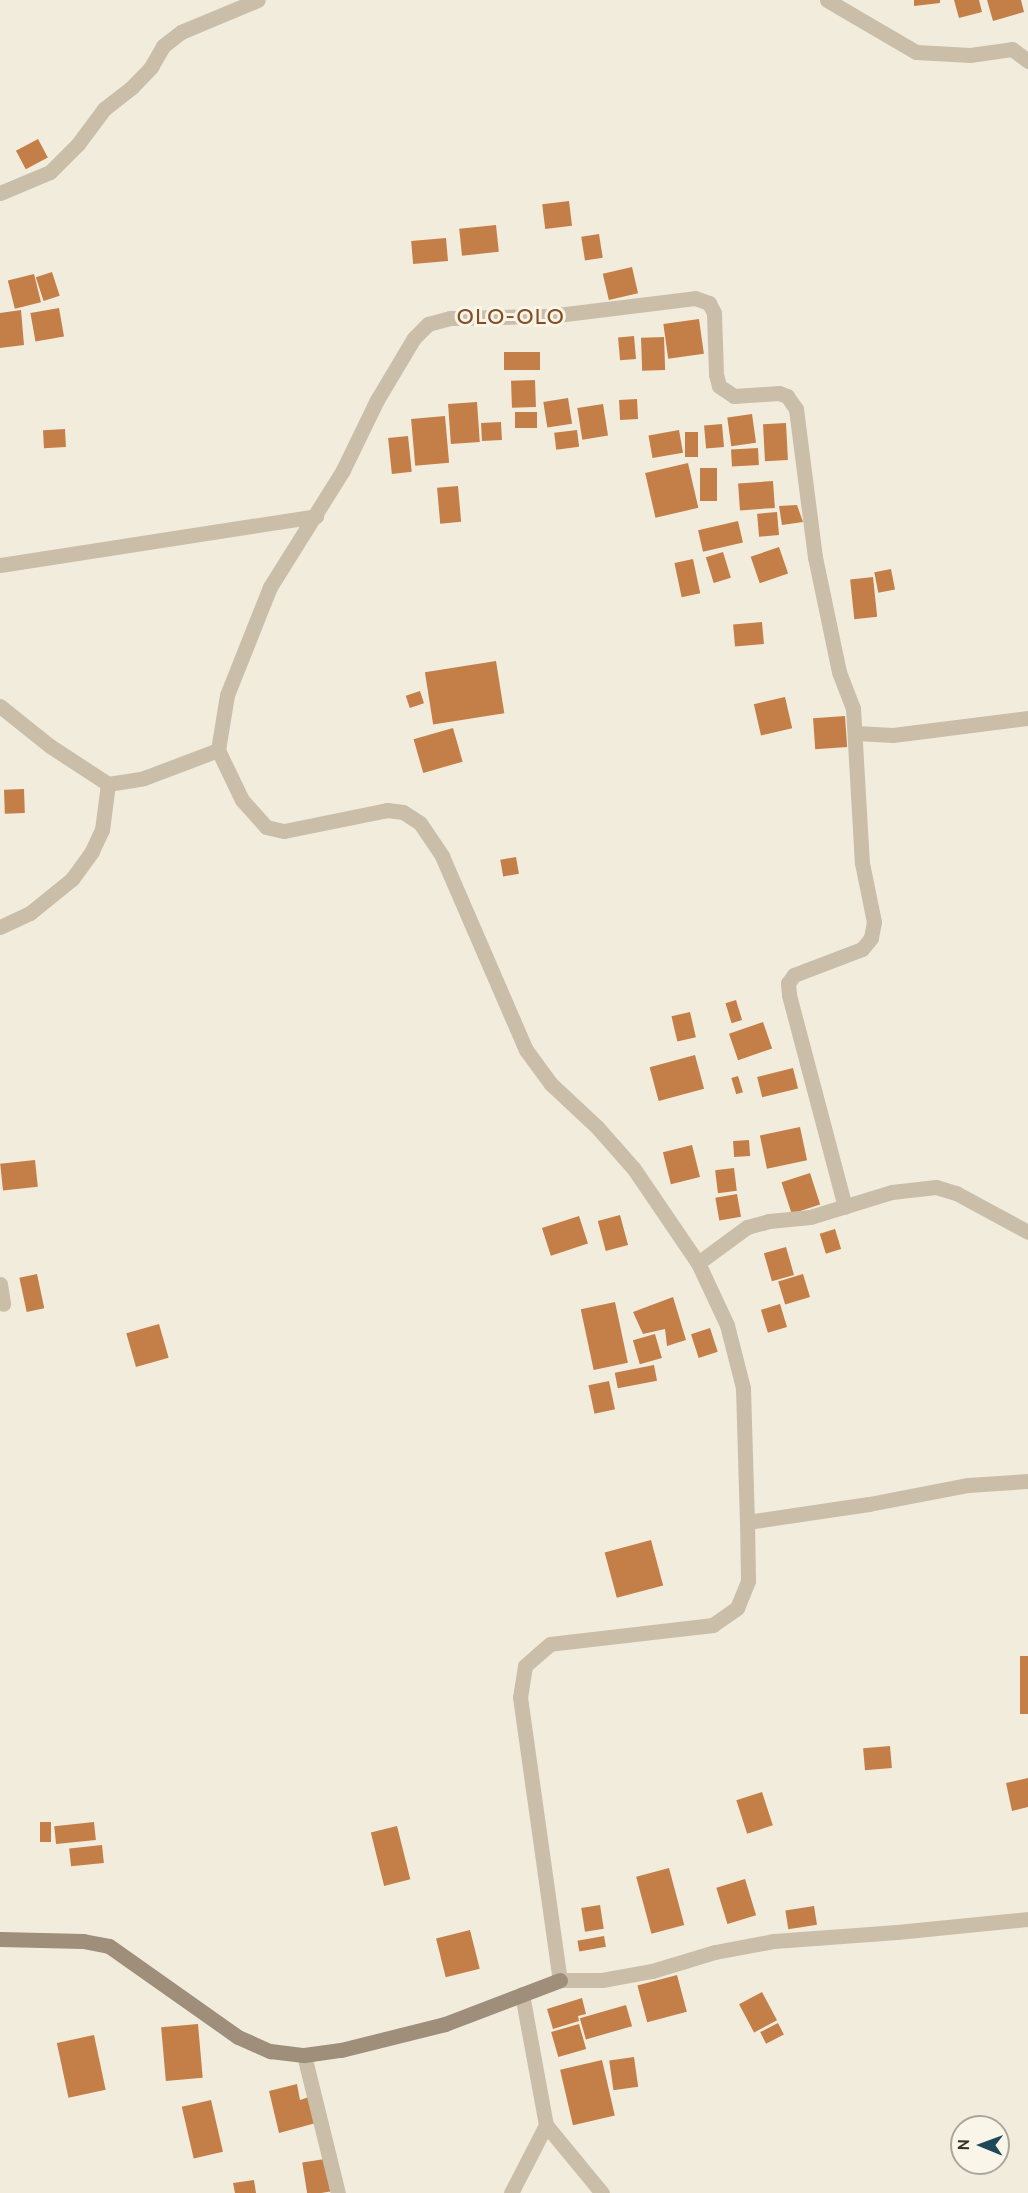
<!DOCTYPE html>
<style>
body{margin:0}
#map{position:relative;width:1028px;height:2193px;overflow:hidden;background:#f2ecdd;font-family:Cabin,sans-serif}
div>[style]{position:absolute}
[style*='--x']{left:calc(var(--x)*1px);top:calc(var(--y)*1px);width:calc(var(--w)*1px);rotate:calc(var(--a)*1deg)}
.building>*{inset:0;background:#c47f49;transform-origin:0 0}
.street>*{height:15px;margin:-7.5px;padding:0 7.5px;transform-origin:7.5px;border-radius:7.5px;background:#cabea9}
.secondary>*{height:15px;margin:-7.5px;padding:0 7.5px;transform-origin:7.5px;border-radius:7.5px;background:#9e8e7a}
span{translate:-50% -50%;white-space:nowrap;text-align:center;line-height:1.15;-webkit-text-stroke:6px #f9f5e9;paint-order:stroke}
.quarter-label{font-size:22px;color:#854d23;letter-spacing:1.5px}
.north{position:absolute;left:950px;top:2115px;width:60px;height:60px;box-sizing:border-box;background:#f9f5e9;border:2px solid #aba69c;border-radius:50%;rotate:271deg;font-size:16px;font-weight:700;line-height:24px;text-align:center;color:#373029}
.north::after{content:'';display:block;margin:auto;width:21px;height:27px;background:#1f4958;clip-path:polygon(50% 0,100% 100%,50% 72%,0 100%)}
</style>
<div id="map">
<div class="building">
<div style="clip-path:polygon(914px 0,940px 0,940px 3px,914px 6px)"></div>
<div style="clip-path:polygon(954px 0,979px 0,982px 12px,959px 18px)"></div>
<div style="clip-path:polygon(987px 0,1021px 0,1024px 12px,993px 21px)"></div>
<div style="left:38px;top:139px;width:21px;height:25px;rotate:62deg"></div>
<div style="left:569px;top:201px;width:25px;height:27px;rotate:83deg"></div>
<div style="left:496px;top:225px;width:27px;height:37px;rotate:84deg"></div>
<div style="left:599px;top:234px;width:24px;height:18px;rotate:81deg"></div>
<div style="left:446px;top:238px;width:23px;height:35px;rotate:85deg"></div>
<div style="left:632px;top:267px;width:27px;height:30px;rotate:77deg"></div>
<div style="left:52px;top:272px;width:25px;height:17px;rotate:72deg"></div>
<div style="left:34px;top:274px;width:29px;height:27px;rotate:76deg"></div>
<div style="left:59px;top:308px;width:29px;height:29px;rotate:80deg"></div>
<div style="clip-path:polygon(21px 310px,24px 345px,0 348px,0 313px)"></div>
<div style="left:699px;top:319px;width:35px;height:36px;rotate:82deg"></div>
<div style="left:634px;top:336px;width:23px;height:16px;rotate:85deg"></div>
<div style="left:664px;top:337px;width:33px;height:23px;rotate:88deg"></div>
<div style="left:504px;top:352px;width:36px;height:18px"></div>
<div style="left:535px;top:380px;width:27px;height:24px;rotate:88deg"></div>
<div style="left:568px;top:398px;width:26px;height:25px;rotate:81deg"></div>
<div style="left:637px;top:399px;width:20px;height:18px;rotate:87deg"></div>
<div style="left:477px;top:402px;width:40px;height:29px;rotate:86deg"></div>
<div style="left:603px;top:404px;width:32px;height:26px;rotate:81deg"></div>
<div style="left:515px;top:412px;width:22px;height:16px"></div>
<div style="left:752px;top:414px;width:29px;height:25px;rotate:82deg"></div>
<div style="left:445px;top:416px;width:47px;height:34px;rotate:85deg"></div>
<div style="left:501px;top:422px;width:18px;height:20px;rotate:87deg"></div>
<div style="left:786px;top:423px;width:37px;height:23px;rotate:87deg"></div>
<div style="left:722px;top:424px;width:23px;height:18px;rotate:85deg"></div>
<div style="left:65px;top:429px;width:18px;height:22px;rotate:87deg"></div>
<div style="left:577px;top:430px;width:17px;height:23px;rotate:83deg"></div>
<div style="left:679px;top:430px;width:23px;height:31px;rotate:80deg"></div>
<div style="left:685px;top:432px;width:13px;height:25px"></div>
<div style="left:408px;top:436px;width:36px;height:20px;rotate:84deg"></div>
<div style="left:758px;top:448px;width:17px;height:27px;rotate:87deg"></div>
<div style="left:688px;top:463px;width:46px;height:44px;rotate:77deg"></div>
<div style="left:700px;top:468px;width:17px;height:33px"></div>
<div style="left:773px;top:481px;width:27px;height:35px;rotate:86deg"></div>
<div style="left:458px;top:486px;width:36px;height:21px;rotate:85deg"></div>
<div style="clip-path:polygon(797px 505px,803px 522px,782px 525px,779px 506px)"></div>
<div style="left:777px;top:512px;width:23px;height:20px;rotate:85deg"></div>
<div style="left:738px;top:521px;width:22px;height:41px;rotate:77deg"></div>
<div style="left:779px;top:547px;width:28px;height:30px;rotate:71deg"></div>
<div style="left:723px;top:552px;width:27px;height:18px;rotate:73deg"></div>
<div style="left:693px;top:559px;width:35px;height:19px;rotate:78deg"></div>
<div style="left:891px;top:569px;width:21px;height:17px;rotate:79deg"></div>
<div style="left:873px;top:577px;width:40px;height:23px;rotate:84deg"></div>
<div style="left:762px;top:622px;width:22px;height:29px;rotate:85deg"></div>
<div style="left:496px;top:661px;width:53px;height:72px;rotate:81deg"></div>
<div style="left:420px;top:691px;width:13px;height:15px;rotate:72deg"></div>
<div style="left:785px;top:697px;width:32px;height:32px;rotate:77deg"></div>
<div style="left:845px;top:716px;width:31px;height:32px;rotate:86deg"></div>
<div style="left:453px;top:728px;width:35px;height:41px;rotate:74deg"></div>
<div style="left:24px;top:789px;width:24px;height:20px;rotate:88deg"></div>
<div style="left:516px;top:857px;width:17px;height:16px;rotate:80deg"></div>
<div style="left:736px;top:1000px;width:21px;height:11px;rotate:73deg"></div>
<div style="left:690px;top:1012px;width:26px;height:19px;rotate:77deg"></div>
<div style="left:763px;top:1022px;width:28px;height:36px;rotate:71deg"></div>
<div style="left:695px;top:1055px;width:35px;height:47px;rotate:75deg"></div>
<div style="left:793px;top:1068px;width:21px;height:37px;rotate:76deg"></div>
<div style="left:738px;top:1076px;width:17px;height:7px;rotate:73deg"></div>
<div style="left:800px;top:1127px;width:34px;height:41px;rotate:78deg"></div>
<div style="left:749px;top:1140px;width:16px;height:16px;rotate:86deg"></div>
<div style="left:692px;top:1145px;width:33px;height:30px;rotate:76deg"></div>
<div style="left:35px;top:1160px;width:27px;height:35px;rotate:84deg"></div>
<div style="left:734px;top:1168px;width:23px;height:19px;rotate:83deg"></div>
<div style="left:810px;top:1173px;width:33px;height:30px;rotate:72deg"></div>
<div style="left:737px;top:1194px;width:23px;height:22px;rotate:80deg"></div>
<div style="left:620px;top:1215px;width:31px;height:23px;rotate:75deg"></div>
<div style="left:579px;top:1216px;width:29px;height:39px;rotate:72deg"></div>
<div style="left:835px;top:1229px;width:21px;height:16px;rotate:73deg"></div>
<div style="left:786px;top:1247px;width:29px;height:23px;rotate:74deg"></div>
<div style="left:37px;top:1274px;width:35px;height:18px;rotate:78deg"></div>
<div style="left:803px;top:1274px;width:24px;height:26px;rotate:73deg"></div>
<div style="clip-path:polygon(673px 1297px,686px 1340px,667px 1346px,665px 1329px,643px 1334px,633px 1312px)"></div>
<div style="left:615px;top:1302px;width:62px;height:35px;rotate:78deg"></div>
<div style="left:780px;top:1304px;width:24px;height:20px;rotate:73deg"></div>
<div style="left:159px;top:1324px;width:35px;height:34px;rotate:74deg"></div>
<div style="left:710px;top:1328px;width:25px;height:20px;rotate:72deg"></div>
<div style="left:655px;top:1334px;width:25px;height:23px;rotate:74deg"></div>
<div style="left:654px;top:1365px;width:16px;height:40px;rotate:79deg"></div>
<div style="left:609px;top:1381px;width:29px;height:21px;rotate:78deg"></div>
<div style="left:651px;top:1540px;width:47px;height:48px;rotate:75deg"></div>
<div style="left:1020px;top:1656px;width:8px;height:58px"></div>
<div style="left:890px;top:1746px;width:22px;height:27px;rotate:85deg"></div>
<div style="clip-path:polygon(1028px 1778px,1028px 1807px,1012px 1811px,1006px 1783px)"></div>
<div style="left:762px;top:1792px;width:35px;height:27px;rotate:72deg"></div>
<div style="left:40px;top:1822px;width:11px;height:20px"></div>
<div style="left:94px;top:1822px;width:18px;height:40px;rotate:84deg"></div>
<div style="left:397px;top:1826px;width:55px;height:27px;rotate:76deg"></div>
<div style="left:102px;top:1845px;width:18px;height:33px;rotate:84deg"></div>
<div style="left:669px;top:1868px;width:59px;height:34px;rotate:75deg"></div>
<div style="left:745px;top:1879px;width:38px;height:30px;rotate:73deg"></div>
<div style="left:600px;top:1905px;width:24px;height:19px;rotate:81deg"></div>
<div style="left:814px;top:1906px;width:19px;height:29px;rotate:81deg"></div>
<div style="left:470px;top:1930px;width:40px;height:35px;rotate:76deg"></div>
<div style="left:604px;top:1936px;width:11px;height:27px;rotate:80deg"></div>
<div style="left:677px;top:1975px;width:38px;height:41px;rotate:75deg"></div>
<div style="left:762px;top:1992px;width:32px;height:26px;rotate:62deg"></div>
<div style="clip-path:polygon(582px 1998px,586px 2014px,578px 2016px,579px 2021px,553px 2029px,547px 2009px)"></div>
<div style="left:626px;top:2005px;width:22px;height:48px;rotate:74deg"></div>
<div style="left:778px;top:2023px;width:13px;height:20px;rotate:63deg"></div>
<div style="left:198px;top:2024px;width:54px;height:37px;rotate:85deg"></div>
<div style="left:579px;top:2024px;width:26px;height:29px;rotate:74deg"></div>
<div style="left:94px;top:2035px;width:56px;height:38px;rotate:78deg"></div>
<div style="left:634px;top:2057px;width:30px;height:25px;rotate:82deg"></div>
<div style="left:602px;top:2060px;width:57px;height:43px;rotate:77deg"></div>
<div style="clip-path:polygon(297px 2084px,300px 2100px,309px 2097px,316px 2123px,279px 2133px,269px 2091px)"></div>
<div style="left:211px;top:2100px;width:53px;height:30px;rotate:77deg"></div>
<div style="left:325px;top:2159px;width:33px;height:23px;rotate:81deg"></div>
<div style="clip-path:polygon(254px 2180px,256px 2193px,235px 2193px,233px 2183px)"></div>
</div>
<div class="street">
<div style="--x:827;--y:0;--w:103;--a:30.3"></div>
<div style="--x:916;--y:52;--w:54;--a:3.2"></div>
<div style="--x:970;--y:55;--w:42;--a:-8.1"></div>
<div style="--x:1012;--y:49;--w:20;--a:37"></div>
<div style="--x:0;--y:193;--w:54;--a:-22.8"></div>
<div style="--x:50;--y:172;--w:40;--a:-45"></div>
<div style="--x:78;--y:144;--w:44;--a:-53.4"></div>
<div style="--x:104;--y:109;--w:36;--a:-38"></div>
<div style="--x:132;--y:87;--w:28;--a:-46"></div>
<div style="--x:151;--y:67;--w:24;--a:-60"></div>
<div style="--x:163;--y:46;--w:23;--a:-38"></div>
<div style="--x:181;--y:32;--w:83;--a:-22.6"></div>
<div style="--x:0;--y:565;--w:320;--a:-8.8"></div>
<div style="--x:0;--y:706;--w:64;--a:38.7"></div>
<div style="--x:50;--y:746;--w:69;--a:33.2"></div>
<div style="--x:108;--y:784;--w:36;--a:-9"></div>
<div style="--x:144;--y:778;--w:79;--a:-20.7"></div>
<div style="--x:218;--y:750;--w:55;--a:64.4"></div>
<div style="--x:242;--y:800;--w:36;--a:48"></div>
<div style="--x:266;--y:827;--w:18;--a:13"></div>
<div style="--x:284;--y:831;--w:105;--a:-11.5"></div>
<div style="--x:387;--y:810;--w:16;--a:7"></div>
<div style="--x:403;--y:812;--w:20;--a:33"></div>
<div style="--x:420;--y:823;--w:40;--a:56"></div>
<div style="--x:442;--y:856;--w:211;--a:66.6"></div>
<div style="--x:526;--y:1050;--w:42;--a:53.7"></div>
<div style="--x:551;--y:1084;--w:63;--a:43.1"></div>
<div style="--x:597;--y:1127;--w:56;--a:48.6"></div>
<div style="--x:634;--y:1169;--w:114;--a:55.8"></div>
<div style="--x:698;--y:1263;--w:68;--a:64.9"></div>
<div style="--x:727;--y:1325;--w:65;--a:75.7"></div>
<div style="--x:743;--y:1388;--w:134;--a:88.3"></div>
<div style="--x:747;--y:1522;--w:59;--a:89"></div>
<div style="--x:748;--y:1581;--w:29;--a:112"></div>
<div style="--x:737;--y:1608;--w:29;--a:145"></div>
<div style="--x:713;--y:1625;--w:164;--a:173.4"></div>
<div style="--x:550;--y:1644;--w:33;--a:139"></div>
<div style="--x:525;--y:1666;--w:31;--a:99"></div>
<div style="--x:520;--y:1697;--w:286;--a:82"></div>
<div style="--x:560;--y:1980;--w:42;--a:0"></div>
<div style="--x:602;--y:1980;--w:51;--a:-10.2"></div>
<div style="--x:652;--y:1971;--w:66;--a:-16.8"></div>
<div style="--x:715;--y:1952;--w:60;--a:-10.6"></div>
<div style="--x:774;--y:1941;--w:123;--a:-4.2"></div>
<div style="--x:897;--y:1932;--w:132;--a:-5.7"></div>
<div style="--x:856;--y:733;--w:37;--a:3"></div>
<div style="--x:893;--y:735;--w:136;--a:-7.2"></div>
<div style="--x:218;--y:750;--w:56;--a:-80.7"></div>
<div style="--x:227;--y:695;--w:116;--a:-68.3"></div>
<div style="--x:270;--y:587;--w:138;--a:-58"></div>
<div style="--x:343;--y:470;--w:78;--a:-64.1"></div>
<div style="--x:377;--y:400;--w:72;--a:-59.2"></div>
<div style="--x:414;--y:338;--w:20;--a:-45"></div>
<div style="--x:428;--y:324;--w:23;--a:-15"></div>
<div style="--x:450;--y:318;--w:99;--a:-1.2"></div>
<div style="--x:549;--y:316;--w:147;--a:-7"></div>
<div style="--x:695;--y:298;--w:15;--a:20"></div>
<div style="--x:709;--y:303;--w:11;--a:63"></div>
<div style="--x:714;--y:313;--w:61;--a:88.1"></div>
<div style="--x:716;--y:374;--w:12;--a:76"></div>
<div style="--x:719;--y:386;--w:18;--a:34"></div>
<div style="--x:734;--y:396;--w:45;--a:-3.8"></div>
<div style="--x:779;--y:393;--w:9;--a:21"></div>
<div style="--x:787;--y:396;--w:16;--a:55"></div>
<div style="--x:796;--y:409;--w:149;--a:82.7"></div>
<div style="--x:815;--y:557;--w:117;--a:78.2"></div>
<div style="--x:839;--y:672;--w:39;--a:69"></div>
<div style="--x:853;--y:708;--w:155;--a:86.7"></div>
<div style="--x:862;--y:863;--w:60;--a:78.5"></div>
<div style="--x:874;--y:922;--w:16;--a:101"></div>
<div style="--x:871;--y:938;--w:14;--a:129"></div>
<div style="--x:862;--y:949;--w:73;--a:159.1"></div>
<div style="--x:794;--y:975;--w:10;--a:127"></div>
<div style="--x:788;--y:983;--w:12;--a:85"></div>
<div style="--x:789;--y:995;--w:219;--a:75.2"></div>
<div style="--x:0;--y:927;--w:33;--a:-25"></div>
<div style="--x:30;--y:913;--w:54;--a:-39"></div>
<div style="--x:72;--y:879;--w:34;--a:-54"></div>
<div style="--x:92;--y:851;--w:23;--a:-65"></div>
<div style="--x:102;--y:830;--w:46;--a:-82.6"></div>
<div style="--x:698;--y:1263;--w:61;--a:-36.3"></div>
<div style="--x:747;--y:1227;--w:23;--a:-15"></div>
<div style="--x:769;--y:1221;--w:41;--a:-5.6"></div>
<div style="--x:810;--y:1217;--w:86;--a:-17"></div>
<div style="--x:892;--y:1192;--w:44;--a:-6.5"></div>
<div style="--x:936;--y:1187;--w:21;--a:17"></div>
<div style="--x:956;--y:1193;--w:82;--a:28.4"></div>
<div style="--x:0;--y:1284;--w:20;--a:81"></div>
<div style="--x:747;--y:1522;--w:123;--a:-8.4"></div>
<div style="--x:869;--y:1504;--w:101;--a:-10.9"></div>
<div style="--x:968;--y:1485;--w:60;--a:-3.8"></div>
<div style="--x:304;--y:2055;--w:142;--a:76.2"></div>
<div style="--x:546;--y:2125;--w:88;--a:50.5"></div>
<div style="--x:511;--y:2193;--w:76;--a:-62.8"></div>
<div style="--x:546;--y:2125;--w:133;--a:-100.4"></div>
</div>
<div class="secondary">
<div style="--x:0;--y:1939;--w:83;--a:1.4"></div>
<div style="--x:83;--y:1941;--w:26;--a:11"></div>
<div style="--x:109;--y:1946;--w:158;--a:35.2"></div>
<div style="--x:238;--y:2037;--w:35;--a:24"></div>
<div style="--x:270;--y:2051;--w:34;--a:7"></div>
<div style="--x:304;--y:2055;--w:37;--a:-8"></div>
<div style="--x:341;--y:2050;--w:107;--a:-14"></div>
<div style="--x:445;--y:2024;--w:123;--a:-20.9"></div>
</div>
<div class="quarter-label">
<span style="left:511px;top:317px">OLO-OLO</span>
</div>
<div class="north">N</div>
</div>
